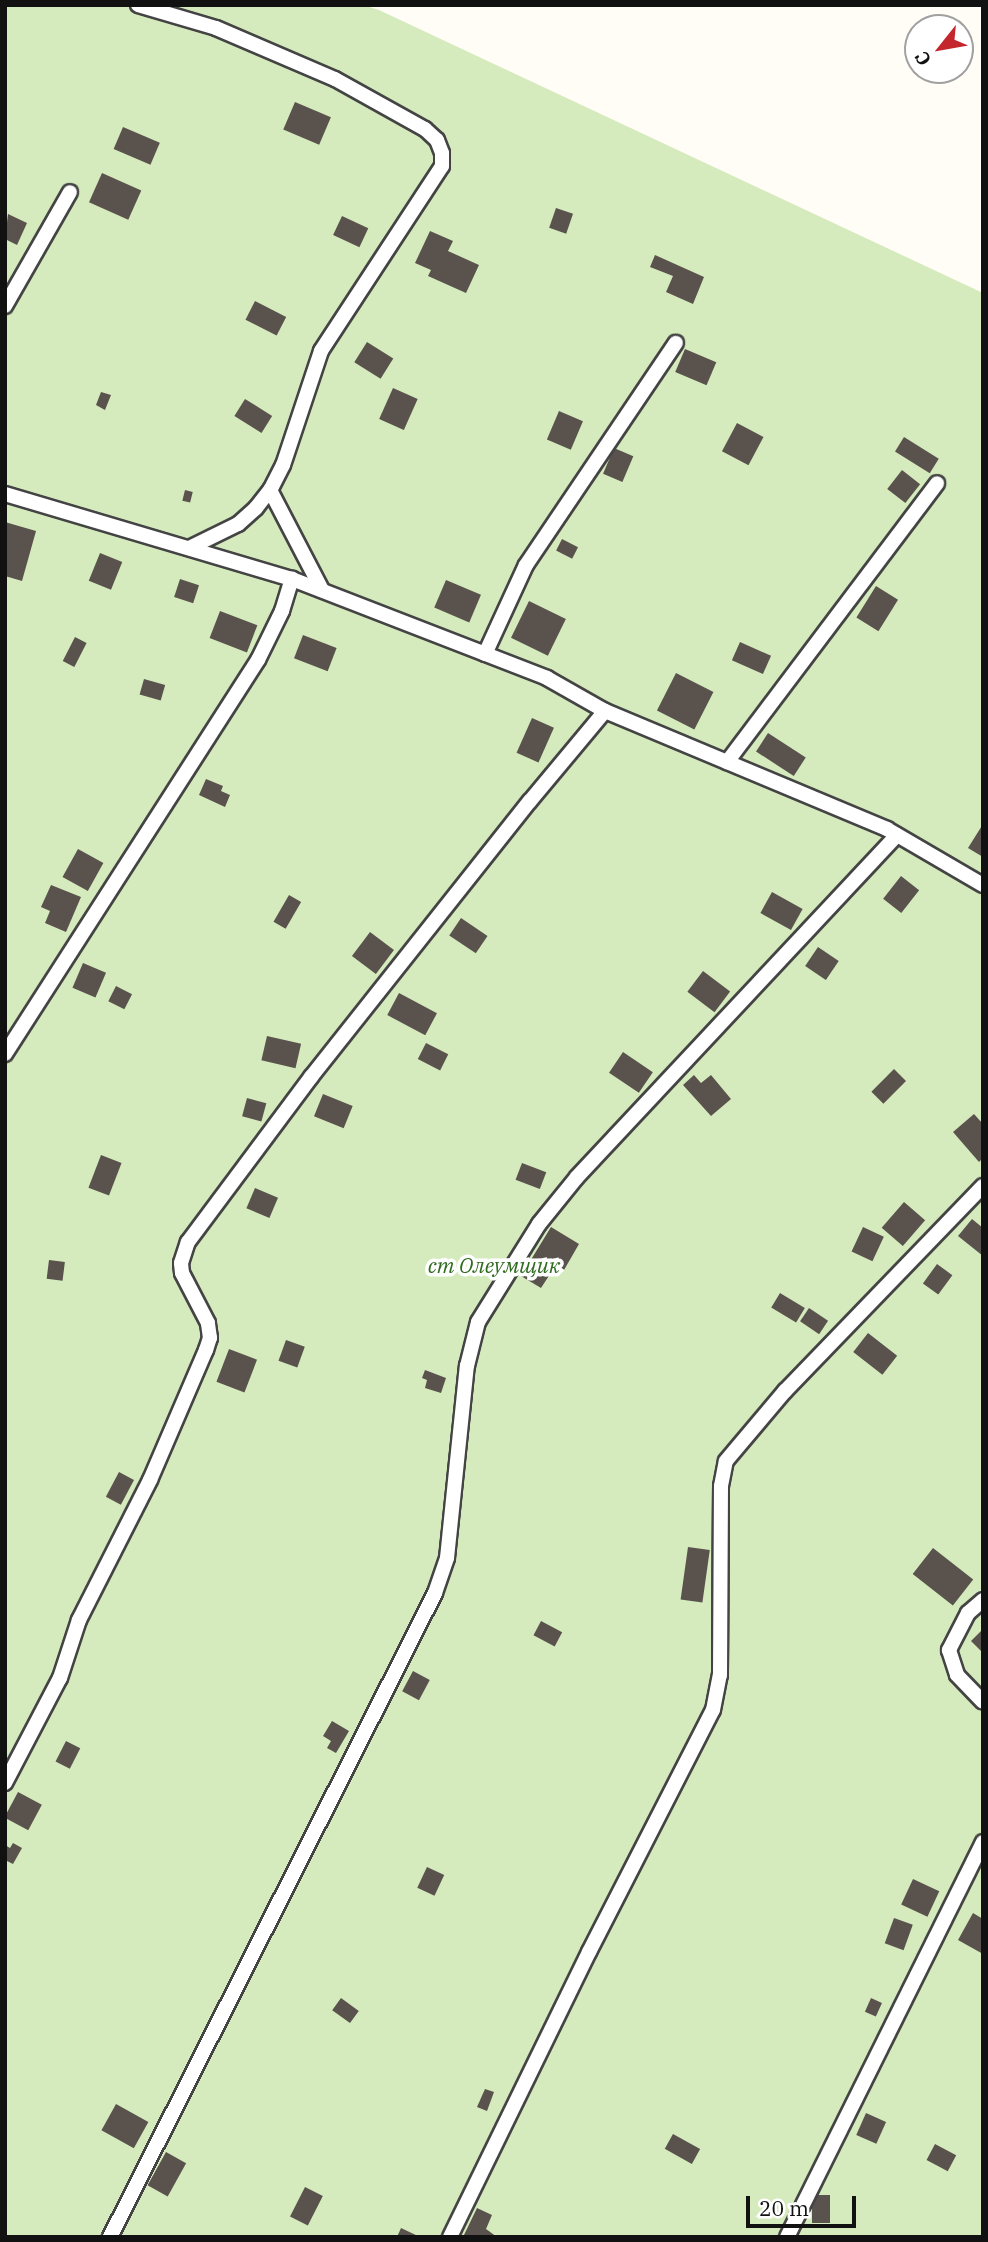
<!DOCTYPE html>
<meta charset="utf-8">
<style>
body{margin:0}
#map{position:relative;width:988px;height:2242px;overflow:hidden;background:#fffdf5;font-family:"IBM Plex Serif",serif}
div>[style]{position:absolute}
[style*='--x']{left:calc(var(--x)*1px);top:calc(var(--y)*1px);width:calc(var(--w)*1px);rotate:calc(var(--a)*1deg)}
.green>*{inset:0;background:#d5ebbd}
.building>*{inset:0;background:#5a524d;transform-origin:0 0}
.roads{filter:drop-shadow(2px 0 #444) drop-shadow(-2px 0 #444) drop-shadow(0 2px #444) drop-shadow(0 -2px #444)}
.lane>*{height:14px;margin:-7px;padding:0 7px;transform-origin:7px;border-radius:7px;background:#fff}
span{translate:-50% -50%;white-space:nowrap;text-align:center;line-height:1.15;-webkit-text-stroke:7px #fff;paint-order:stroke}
.park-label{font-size:21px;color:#2f6b1f;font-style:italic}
.frame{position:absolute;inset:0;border:7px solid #111;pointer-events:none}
.north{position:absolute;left:904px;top:14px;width:70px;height:70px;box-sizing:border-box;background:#fff;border:2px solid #a0a0a0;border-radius:50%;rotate:239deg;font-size:19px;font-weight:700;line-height:28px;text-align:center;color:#111}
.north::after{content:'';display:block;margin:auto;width:24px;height:32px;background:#c4262e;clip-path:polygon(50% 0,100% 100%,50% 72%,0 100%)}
.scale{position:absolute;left:746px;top:2196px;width:110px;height:32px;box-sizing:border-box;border:4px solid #111;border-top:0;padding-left:9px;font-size:21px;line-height:24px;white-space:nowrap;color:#111;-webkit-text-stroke:5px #fff;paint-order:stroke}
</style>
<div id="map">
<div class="green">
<div style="clip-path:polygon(5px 5px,363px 5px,379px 10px,983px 293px,983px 2237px,5px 2237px)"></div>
</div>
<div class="building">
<div style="left:295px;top:102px;width:39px;height:30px;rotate:23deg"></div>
<div style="left:123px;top:127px;width:40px;height:24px;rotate:23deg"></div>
<div style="left:102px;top:173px;width:43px;height:32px;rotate:24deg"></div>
<div style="left:556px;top:208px;width:18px;height:21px;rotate:19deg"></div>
<div style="clip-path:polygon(8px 214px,27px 223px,17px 245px,5px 239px)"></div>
<div style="left:342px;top:216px;width:29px;height:21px;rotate:25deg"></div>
<div style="clip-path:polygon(430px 231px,453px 241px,448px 251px,479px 265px,466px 293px,428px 276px,431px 270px,415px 263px)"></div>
<div style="clip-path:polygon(655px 255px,704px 277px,693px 304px,666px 292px,673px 276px,650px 267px)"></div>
<div style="left:255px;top:301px;width:35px;height:21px;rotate:27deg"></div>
<div style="left:367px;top:342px;width:31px;height:24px;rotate:32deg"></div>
<div style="left:685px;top:349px;width:34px;height:25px;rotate:23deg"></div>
<div style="left:393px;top:388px;width:27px;height:34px;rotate:24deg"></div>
<div style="clip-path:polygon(101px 392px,111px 395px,105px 410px,96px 405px)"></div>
<div style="left:245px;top:399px;width:32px;height:20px;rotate:32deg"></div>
<div style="left:559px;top:411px;width:26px;height:31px;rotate:23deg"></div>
<div style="left:737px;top:423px;width:30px;height:32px;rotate:28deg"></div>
<div style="left:904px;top:437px;width:41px;height:17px;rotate:32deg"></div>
<div style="left:614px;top:448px;width:21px;height:28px;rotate:23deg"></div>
<div style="left:902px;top:470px;width:23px;height:24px;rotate:38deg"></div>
<div style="left:185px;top:490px;width:8px;height:11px;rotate:14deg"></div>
<div style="clip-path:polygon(5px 522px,36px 531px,22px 581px,5px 576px)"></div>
<div style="left:562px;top:539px;width:18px;height:13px;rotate:27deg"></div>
<div style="left:100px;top:553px;width:24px;height:30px;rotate:22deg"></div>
<div style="left:180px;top:579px;width:20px;height:19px;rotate:18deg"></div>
<div style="left:446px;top:580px;width:38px;height:30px;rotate:23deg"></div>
<div style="left:876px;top:586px;width:26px;height:37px;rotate:32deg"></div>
<div style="left:529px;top:601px;width:41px;height:41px;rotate:26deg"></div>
<div style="left:220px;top:611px;width:40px;height:29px;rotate:21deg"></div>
<div style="left:303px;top:635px;width:36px;height:25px;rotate:21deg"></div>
<div style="left:75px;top:637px;width:13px;height:27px;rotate:27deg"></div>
<div style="left:740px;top:642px;width:34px;height:20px;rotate:24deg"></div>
<div style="left:676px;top:673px;width:42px;height:42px;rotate:27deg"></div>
<div style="left:144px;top:679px;width:22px;height:16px;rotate:16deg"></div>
<div style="left:532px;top:718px;width:24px;height:38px;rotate:24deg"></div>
<div style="left:768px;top:733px;width:45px;height:22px;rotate:33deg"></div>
<div style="clip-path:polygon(206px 779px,223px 786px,221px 791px,230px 795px,225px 807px,199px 795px)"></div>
<div style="clip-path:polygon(983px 824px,983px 857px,968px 848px)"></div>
<div style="left:78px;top:849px;width:29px;height:32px;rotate:29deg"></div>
<div style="left:901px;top:876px;width:23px;height:29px;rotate:38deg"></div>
<div style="clip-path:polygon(51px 885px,81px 897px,66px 932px,45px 923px,50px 911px,41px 907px)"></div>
<div style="left:772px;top:892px;width:35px;height:24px;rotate:29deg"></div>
<div style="left:289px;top:895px;width:14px;height:31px;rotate:30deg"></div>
<div style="left:461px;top:918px;width:32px;height:21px;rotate:34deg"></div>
<div style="left:370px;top:932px;width:30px;height:30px;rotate:37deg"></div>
<div style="left:818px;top:947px;width:25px;height:23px;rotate:34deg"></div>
<div style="left:83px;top:963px;width:25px;height:27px;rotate:23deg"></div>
<div style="left:703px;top:971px;width:34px;height:26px;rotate:37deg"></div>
<div style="left:116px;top:986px;width:18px;height:17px;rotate:27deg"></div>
<div style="left:399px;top:993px;width:43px;height:25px;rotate:28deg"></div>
<div style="left:267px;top:1036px;width:35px;height:25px;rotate:13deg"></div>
<div style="left:426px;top:1043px;width:25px;height:18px;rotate:27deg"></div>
<div style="left:623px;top:1052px;width:36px;height:25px;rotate:34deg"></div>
<div style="left:894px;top:1069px;width:17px;height:32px;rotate:45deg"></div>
<div style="clip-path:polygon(694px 1075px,701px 1083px,711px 1075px,731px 1099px,711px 1116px,683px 1085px)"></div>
<div style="left:323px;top:1094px;width:32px;height:24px;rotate:22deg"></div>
<div style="left:247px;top:1098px;width:20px;height:19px;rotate:15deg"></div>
<div style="clip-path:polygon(974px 1114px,983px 1124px,983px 1158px,979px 1162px,953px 1132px)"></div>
<div style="left:101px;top:1155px;width:22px;height:35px;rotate:21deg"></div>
<div style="left:522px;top:1163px;width:26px;height:18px;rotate:21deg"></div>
<div style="left:255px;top:1188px;width:25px;height:22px;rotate:23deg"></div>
<div style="left:904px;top:1202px;width:28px;height:34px;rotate:41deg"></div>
<div style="clip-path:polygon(972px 1219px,983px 1228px,983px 1256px,958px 1236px)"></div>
<div style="clip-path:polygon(551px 1227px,579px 1244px,564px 1270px,556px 1265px,541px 1288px,521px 1276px)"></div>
<div style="left:863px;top:1227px;width:23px;height:27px;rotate:25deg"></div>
<div style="left:49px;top:1260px;width:16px;height:19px;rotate:7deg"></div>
<div style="left:937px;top:1264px;width:19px;height:24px;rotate:36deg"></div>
<div style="left:780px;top:1293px;width:29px;height:17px;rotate:31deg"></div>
<div style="left:809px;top:1308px;width:23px;height:16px;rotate:34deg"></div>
<div style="left:868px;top:1333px;width:37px;height:24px;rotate:38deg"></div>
<div style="left:286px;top:1340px;width:20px;height:22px;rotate:20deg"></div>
<div style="left:229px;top:1349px;width:30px;height:35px;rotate:21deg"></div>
<div style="clip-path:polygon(425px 1370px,446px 1378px,441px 1393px,425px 1388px,427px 1380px,422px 1378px)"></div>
<div style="left:119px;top:1472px;width:17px;height:28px;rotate:28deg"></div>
<div style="left:688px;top:1547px;width:22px;height:53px;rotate:8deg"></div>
<div style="left:933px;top:1548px;width:51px;height:33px;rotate:38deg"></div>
<div style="left:541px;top:1621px;width:24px;height:16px;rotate:28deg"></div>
<div style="clip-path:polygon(983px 1629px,983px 1653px,971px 1641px)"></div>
<div style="left:413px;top:1671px;width:19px;height:23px;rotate:28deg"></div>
<div style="clip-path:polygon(332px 1721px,349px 1731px,336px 1753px,327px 1748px,331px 1741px,323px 1736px)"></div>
<div style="left:66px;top:1741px;width:16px;height:23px;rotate:27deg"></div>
<div style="left:18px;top:1792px;width:27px;height:29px;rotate:28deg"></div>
<div style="clip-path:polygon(13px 1843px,22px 1848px,13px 1864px,5px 1860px,5px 1845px,10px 1848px)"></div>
<div style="left:427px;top:1867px;width:19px;height:23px;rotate:25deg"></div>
<div style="left:913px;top:1879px;width:29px;height:28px;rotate:25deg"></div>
<div style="clip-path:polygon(973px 1913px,983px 1919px,983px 1954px,958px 1940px)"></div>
<div style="left:894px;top:1918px;width:20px;height:27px;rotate:20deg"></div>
<div style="left:341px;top:1998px;width:22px;height:15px;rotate:36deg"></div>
<div style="left:871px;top:1998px;width:12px;height:15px;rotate:24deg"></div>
<div style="clip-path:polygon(485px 2089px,494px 2092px,487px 2111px,477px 2107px)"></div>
<div style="left:116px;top:2104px;width:37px;height:30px;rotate:29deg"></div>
<div style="left:866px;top:2113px;width:22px;height:24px;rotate:24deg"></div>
<div style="left:673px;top:2134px;width:31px;height:17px;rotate:29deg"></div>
<div style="left:935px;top:2144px;width:24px;height:18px;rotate:28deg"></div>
<div style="left:166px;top:2152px;width:23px;height:38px;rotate:29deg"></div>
<div style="left:305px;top:2187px;width:20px;height:33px;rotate:27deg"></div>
<div style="left:812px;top:2195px;width:18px;height:28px"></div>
<div style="clip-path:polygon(477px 2208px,492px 2215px,486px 2229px,497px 2237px,463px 2237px)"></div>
<div style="clip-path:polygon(401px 2228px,420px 2237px,397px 2237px)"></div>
</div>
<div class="roads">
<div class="lane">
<div style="--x:138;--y:5;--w:81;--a:16.4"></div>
<div style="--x:216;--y:28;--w:129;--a:23.2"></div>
<div style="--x:335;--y:79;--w:103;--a:29.1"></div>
<div style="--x:425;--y:129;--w:16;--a:43"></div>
<div style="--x:437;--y:140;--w:14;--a:69"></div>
<div style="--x:442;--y:153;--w:13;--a:90"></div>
<div style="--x:442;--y:166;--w:221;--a:123.2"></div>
<div style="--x:321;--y:351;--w:120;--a:108.4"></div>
<div style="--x:283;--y:465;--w:28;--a:117"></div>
<div style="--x:270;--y:490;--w:23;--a:128"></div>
<div style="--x:256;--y:508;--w:24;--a:138"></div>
<div style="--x:238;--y:524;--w:55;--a:153.9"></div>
<div style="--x:5;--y:306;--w:131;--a:-60.3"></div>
<div style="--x:270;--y:490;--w:113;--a:62.5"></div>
<div style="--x:5;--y:494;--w:299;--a:16.5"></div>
<div style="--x:292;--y:579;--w:274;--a:21.2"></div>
<div style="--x:547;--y:678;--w:67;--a:29.6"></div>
<div style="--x:605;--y:711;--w:306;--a:22.7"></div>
<div style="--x:887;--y:829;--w:111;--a:30.3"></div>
<div style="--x:485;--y:654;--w:98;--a:-65.3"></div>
<div style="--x:526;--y:565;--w:268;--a:-56"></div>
<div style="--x:727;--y:762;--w:349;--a:-53"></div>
<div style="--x:5;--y:1054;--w:468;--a:-57.3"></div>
<div style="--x:258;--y:660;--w:55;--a:-63.9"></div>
<div style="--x:282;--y:611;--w:34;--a:-73"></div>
<div style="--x:983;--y:1600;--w:20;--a:139"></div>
<div style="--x:968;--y:1613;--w:42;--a:117.2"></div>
<div style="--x:949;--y:1650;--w:26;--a:72"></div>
<div style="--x:957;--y:1675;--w:37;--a:46"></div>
<div style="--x:5;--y:1783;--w:119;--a:-62.4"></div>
<div style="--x:60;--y:1678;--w:61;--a:-71.9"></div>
<div style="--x:79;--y:1620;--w:157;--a:-63.1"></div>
<div style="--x:150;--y:1480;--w:142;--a:-66.7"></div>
<div style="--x:206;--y:1350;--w:13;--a:-72"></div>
<div style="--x:210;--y:1338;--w:15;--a:-98"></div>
<div style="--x:208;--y:1323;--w:56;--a:-117.5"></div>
<div style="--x:182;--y:1273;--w:10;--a:-96"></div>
<div style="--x:181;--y:1263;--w:22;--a:-72"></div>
<div style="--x:188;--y:1242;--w:206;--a:-53.3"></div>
<div style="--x:311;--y:1077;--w:352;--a:-51.6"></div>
<div style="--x:530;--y:801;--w:117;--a:-50.2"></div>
<div style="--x:110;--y:2237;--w:721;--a:-63.22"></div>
<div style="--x:435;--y:1593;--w:37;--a:-71"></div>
<div style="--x:447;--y:1558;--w:193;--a:-84.1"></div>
<div style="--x:467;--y:1366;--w:45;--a:-76"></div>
<div style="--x:478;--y:1322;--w:115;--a:-58.1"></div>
<div style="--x:539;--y:1224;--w:60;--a:-51"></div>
<div style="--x:577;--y:1177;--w:468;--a:-46.9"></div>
<div style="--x:450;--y:2237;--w:317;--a:-64"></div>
<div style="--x:589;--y:1952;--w:272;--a:-62.9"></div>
<div style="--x:713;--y:1710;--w:36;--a:-79"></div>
<div style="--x:720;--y:1675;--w:189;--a:-89.7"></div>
<div style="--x:721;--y:1486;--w:25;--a:-79"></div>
<div style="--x:726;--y:1461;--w:92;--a:-49.9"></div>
<div style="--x:785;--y:1391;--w:285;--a:-46"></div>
<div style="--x:787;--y:2237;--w:441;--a:-63.6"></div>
</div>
</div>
<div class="park-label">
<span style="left:494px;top:1265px">ст Олеумщик</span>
</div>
<div class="frame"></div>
<div class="north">С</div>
<div class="scale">20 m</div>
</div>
